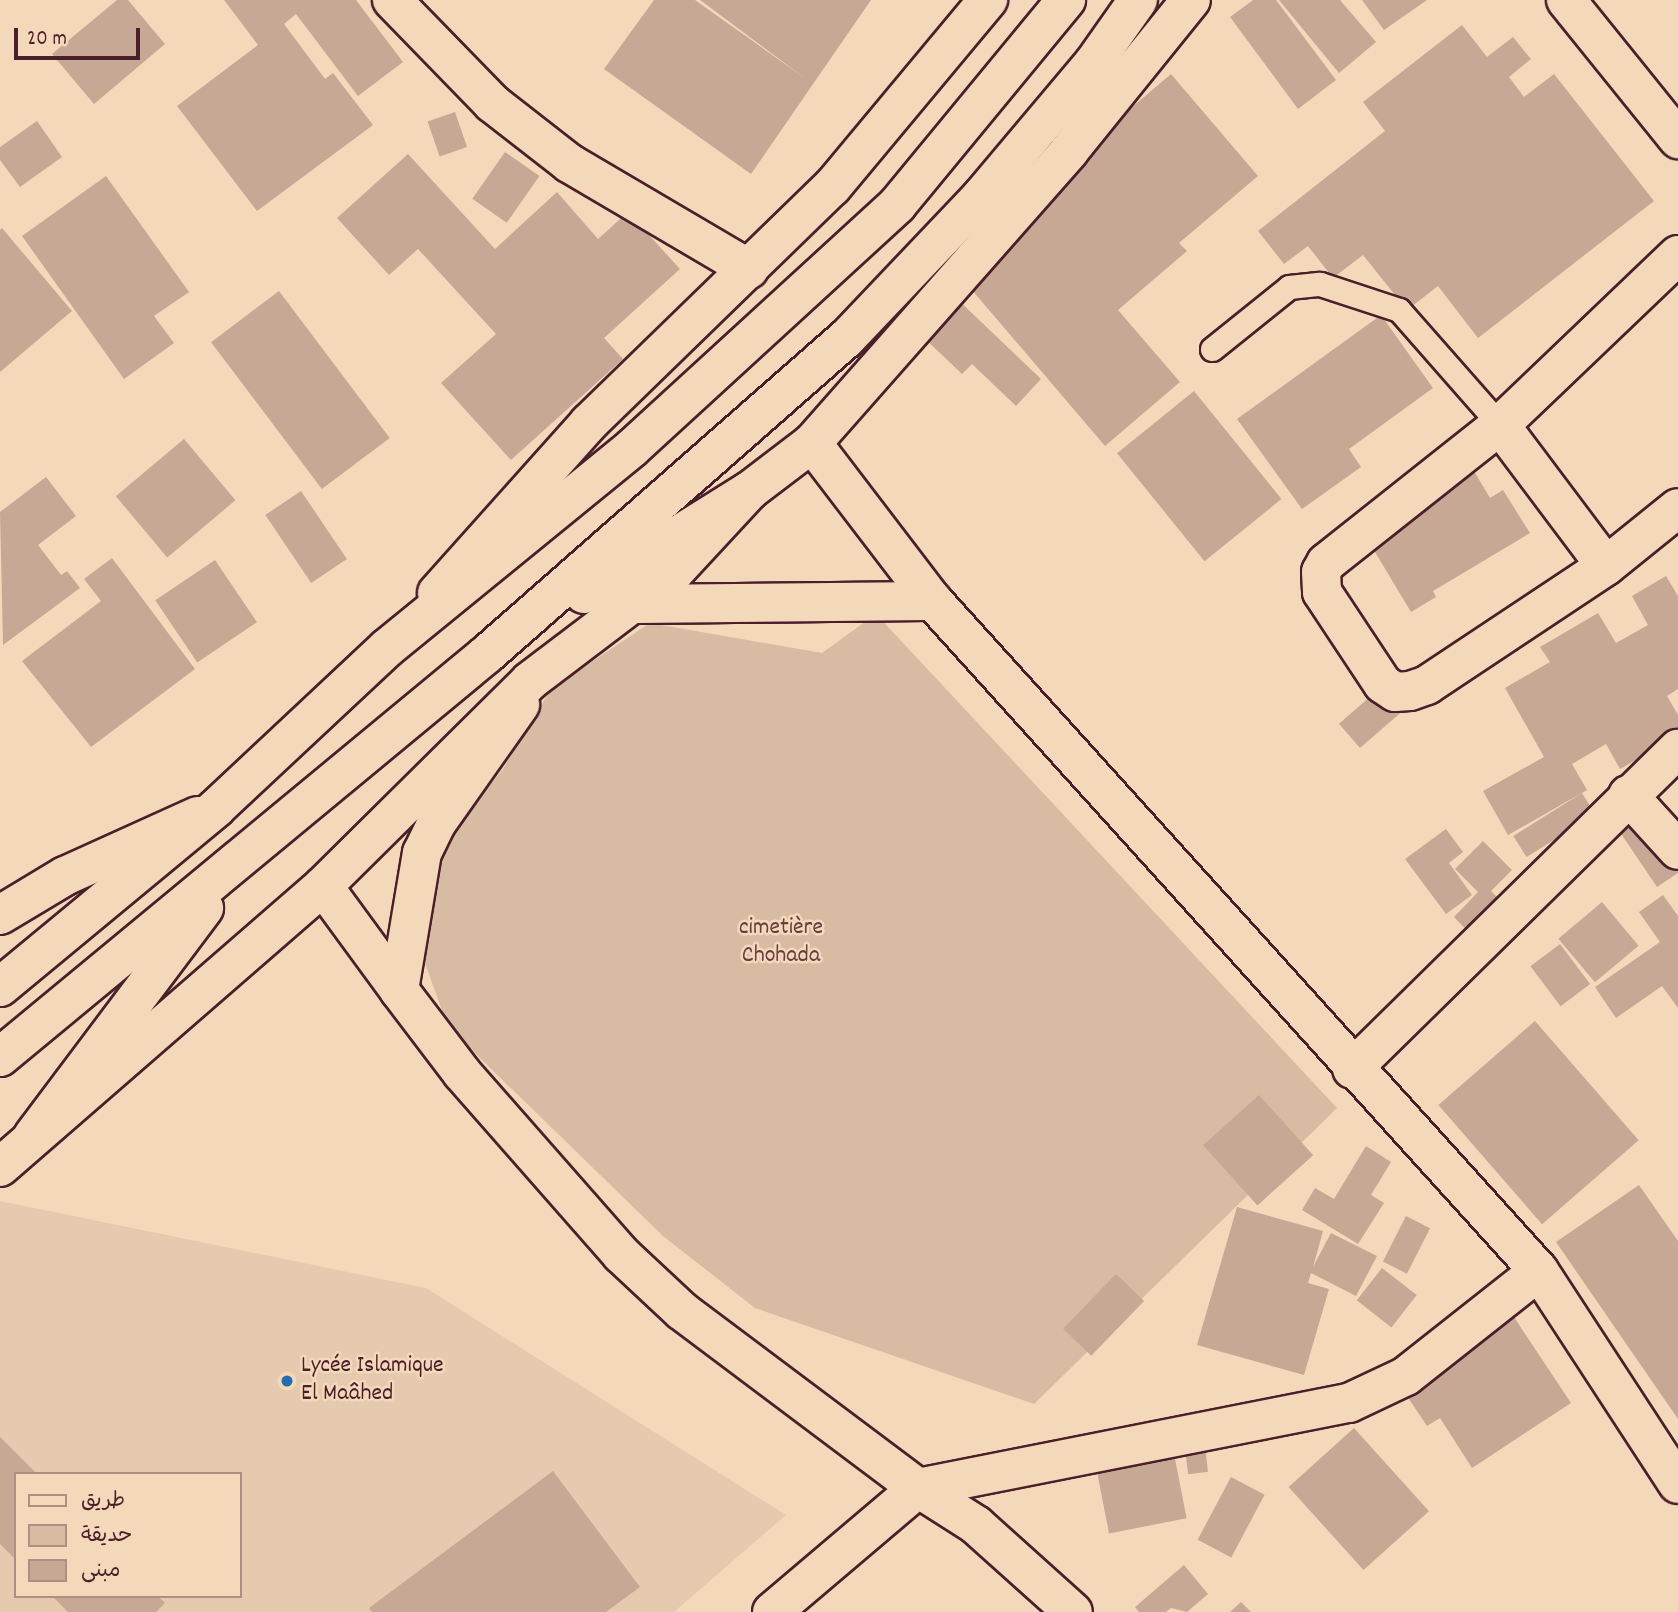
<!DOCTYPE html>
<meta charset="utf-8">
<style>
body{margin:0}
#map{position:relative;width:1678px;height:1612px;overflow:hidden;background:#f3d9ba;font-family:Dekko,"Playpen Sans Arabic",sans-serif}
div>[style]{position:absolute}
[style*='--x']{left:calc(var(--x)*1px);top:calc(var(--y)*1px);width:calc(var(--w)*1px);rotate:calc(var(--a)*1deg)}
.built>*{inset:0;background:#e6caaf}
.green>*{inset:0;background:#d7bba2}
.building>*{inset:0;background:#c6a894;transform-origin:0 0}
.roads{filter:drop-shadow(2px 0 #4a1f2b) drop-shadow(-2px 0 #4a1f2b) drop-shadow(0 2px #4a1f2b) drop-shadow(0 -2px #4a1f2b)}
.lane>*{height:23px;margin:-11.5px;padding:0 11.5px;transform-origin:11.5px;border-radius:11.5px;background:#f3d9ba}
.street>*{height:38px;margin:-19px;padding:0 19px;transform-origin:19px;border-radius:19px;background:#f3d9ba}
.secondary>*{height:38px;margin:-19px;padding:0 19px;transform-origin:19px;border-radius:19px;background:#f3d9ba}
.highway>*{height:38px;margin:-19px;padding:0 19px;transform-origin:19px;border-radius:19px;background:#f3d9ba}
.dots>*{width:19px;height:19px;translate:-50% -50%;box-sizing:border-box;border:4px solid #f3d9ba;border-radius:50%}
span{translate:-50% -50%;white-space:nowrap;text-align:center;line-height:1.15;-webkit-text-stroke:5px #f3d9ba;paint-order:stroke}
.park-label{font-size:24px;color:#663e43}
.poi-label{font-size:24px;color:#4a1f2b}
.left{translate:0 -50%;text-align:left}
.legend{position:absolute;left:14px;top:1472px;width:228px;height:126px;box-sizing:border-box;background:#f3d9ba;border:2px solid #af8f81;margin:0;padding:9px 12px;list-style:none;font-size:21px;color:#4a1f2b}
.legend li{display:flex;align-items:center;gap:14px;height:35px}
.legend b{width:35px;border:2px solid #af8f81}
.scale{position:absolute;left:14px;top:28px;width:126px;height:32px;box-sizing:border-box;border:4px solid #4a1f2b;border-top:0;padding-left:9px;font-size:21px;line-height:24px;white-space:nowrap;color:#4a1f2b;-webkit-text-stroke:5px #f3d9ba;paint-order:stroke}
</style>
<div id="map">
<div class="built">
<div style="clip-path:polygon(evenodd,0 1201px,426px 1288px,786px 1515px,674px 1612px,0 1612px,0 1201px,16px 1474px,240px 1474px,240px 1596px,16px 1596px,16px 1474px)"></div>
</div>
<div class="green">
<div style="clip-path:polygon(876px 614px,1337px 1108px,1034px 1404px,755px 1308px,663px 1236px,448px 1027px,421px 952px,434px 857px,503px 769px,551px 689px,650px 623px,822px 653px)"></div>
</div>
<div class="building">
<div style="clip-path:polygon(117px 0,128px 0,165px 44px,94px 104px,52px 54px)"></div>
<div style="clip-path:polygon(224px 0,356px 0,403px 62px,358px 96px,296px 14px,284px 24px,325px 79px,333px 73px,373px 125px,257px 211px,177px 106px,258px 45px)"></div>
<div style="clip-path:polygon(654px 0,695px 0,806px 79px,700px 0,871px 0,751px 174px,604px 69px)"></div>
<div style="clip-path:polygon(1253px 0,1276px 0,1336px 80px,1298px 109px,1230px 17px)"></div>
<div style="clip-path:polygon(1279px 0,1340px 0,1376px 42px,1339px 73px)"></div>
<div style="clip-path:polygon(1362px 0,1427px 0,1384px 30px)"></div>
<div style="clip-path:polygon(1462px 25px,1487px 57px,1513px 37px,1531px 59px,1509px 77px,1524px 97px,1554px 74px,1654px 201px,1478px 338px,1438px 286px,1407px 310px,1363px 255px,1333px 278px,1308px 246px,1284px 264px,1258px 231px,1385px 131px,1363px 102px)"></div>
<div style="clip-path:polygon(1171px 74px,1258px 176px,1179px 243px,1187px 251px,1118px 310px,1180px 382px,1105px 446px,949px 263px)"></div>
<div style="left:455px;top:112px;width:37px;height:29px;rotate:71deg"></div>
<div style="clip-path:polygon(37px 121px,62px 157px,20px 187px,0 160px,0 147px)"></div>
<div style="left:505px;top:152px;width:42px;height:57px;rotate:35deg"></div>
<div style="clip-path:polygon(408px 154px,495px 249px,557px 192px,598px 239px,628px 212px,680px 269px,604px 338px,623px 359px,511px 460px,441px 383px,496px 334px,418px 249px,389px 275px,337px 218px)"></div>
<div style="clip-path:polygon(106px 176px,189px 292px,154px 316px,174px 343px,124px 379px,22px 236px)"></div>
<div style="clip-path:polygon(2px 228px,72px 311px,0 372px,0 230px)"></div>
<div style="left:279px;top:291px;width:184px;height:85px;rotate:53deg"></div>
<div style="clip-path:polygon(955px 297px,1041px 379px,1016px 406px,972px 364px,962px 374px,920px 334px)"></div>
<div style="clip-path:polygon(1381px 315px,1433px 388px,1349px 449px,1361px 467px,1302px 509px,1237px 419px)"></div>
<div style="left:1194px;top:391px;width:139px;height:99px;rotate:51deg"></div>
<div style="left:184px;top:439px;width:80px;height:89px;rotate:50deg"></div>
<div style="clip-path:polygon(1468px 461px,1490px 498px,1503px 490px,1530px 533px,1433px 591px,1436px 597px,1411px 612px,1372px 547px,1417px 519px,1405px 499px)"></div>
<div style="clip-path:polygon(46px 477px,76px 516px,38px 545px,61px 575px,67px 571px,80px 588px,3px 645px,0 512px)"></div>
<div style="left:301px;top:491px;width:82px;height:43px;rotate:56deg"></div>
<div style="clip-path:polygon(112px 558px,195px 669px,91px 747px,22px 661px,101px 601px,84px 579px)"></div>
<div style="left:215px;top:560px;width:75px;height:72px;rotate:56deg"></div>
<div style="clip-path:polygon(1666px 576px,1678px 596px,1678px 689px,1667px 696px,1678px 715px,1678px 736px,1620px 769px,1606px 744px,1572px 764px,1587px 790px,1508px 835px,1483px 791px,1544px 757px,1505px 688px,1550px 662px,1540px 647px,1598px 613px,1616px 643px,1648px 625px,1632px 596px)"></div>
<div style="left:1379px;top:689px;width:32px;height:53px;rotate:49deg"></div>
<div style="left:1582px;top:793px;width:25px;height:81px;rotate:58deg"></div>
<div style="clip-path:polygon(1607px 813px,1678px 847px,1678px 873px,1657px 887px)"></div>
<div style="clip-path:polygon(1446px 829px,1463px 852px,1449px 863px,1472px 895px,1446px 914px,1405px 859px)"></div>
<div style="clip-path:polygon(1483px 841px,1512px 870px,1491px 891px,1509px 909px,1477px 941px,1454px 917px,1478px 892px,1455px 869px)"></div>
<div style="clip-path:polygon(1663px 895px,1678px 916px,1678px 1008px,1662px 986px,1616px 1018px,1595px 987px,1660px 942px,1639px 912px)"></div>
<div style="left:1602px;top:902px;width:57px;height:57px;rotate:50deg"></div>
<div style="left:1560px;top:944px;width:50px;height:37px;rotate:53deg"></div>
<div style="left:1535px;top:1021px;width:158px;height:128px;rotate:49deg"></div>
<div style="left:1259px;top:1095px;width:81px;height:75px;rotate:48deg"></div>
<div style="clip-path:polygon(1366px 1146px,1391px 1162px,1371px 1195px,1384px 1203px,1358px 1244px,1302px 1210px,1315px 1188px,1334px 1199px)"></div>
<div style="clip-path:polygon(1639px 1185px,1678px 1241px,1678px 1419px,1556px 1242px)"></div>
<div style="clip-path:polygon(1237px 1207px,1323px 1231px,1313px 1267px,1331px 1233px,1377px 1256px,1356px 1296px,1311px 1273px,1308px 1283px,1329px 1289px,1304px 1375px,1197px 1345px)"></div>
<div style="left:1406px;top:1216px;width:27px;height:51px;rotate:27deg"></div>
<div style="left:1382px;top:1268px;width:44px;height:41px;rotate:38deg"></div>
<div style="left:1116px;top:1274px;width:39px;height:76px;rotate:44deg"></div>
<div style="clip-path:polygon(1508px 1308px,1571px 1403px,1472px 1468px,1440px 1418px,1427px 1426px,1397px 1381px)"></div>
<div style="left:1169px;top:1428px;width:92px;height:79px;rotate:79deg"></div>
<div style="left:1354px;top:1428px;width:112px;height:88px;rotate:48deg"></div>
<div style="clip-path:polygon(0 1437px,37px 1474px,16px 1474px,16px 1560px,0 1544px)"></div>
<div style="left:1205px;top:1447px;width:25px;height:20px;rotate:83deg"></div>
<div style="clip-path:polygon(553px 1471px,640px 1587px,606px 1612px,372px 1612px,369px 1608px)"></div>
<div style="left:1231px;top:1477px;width:38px;height:71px;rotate:28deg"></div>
<div style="clip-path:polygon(1184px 1565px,1208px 1594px,1187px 1612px,1171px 1608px,1166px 1612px,1139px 1612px,1135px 1607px)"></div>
<div style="clip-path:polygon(52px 1596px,158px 1596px,165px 1603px,156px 1612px,68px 1612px)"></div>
<div style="clip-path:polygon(1241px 1602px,1251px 1612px,1230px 1612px)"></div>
</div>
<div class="roads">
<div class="lane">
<div style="--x:1212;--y:349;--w:99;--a:-38.8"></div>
<div style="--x:1289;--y:287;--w:31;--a:-6"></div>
<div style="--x:1320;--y:284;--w:83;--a:18.2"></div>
<div style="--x:1399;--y:310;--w:153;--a:48.7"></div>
</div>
<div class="street">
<div style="--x:392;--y:0;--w:144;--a:45.8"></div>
<div style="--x:492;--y:103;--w:98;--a:37.9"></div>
<div style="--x:569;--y:163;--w:209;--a:30.5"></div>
<div style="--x:1566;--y:0;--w:179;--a:51.1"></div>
<div style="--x:1678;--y:255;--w:246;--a:136.3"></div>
<div style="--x:1500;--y:425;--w:222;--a:141.6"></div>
<div style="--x:1326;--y:563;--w:10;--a:119"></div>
<div style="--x:1321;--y:572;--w:20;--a:87"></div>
<div style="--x:1322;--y:592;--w:110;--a:56.5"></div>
<div style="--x:1383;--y:684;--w:14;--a:34"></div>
<div style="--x:1395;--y:692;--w:15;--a:-4"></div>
<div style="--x:1410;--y:691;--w:18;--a:-19"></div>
<div style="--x:1427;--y:685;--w:215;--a:-33.6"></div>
<div style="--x:1606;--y:566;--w:92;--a:-38.9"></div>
<div style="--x:1500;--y:425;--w:176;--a:53.1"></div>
<div style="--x:812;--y:443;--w:199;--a:52.6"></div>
<div style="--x:933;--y:601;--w:903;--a:47.87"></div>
<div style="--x:1539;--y:1271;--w:254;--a:56.9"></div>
<div style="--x:633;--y:604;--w:300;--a:-0.6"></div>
<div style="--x:1628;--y:795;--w:74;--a:47.7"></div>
<div style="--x:323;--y:886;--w:129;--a:53.8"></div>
<div style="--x:399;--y:990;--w:139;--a:-80.5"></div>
<div style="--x:422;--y:853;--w:32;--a:-64"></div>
<div style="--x:436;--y:824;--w:146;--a:-54.8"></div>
<div style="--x:399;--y:990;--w:104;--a:52.8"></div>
<div style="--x:462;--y:1073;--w:241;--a:48.7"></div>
<div style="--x:621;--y:1254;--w:83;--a:43.1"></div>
<div style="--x:682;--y:1311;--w:295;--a:36.9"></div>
<div style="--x:918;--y:1488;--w:69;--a:32.5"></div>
<div style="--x:976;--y:1525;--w:130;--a:41.9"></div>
<div style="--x:1352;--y:1069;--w:457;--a:-44.5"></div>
<div style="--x:772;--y:1612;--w:192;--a:-40.3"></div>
<div style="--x:918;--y:1488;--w:439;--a:-11.2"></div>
<div style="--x:1349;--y:1403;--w:63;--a:-25.3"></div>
<div style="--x:1406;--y:1376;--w:169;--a:-38.3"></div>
</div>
<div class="secondary">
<div style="--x:437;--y:593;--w:228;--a:-48.2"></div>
<div style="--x:589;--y:423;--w:339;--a:-44.2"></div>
<div style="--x:832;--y:187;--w:244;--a:-50.2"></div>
<div style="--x:0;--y:915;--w:76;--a:-31"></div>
<div style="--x:65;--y:876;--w:146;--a:-24.3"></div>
<div style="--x:0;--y:1167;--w:428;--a:-41"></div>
<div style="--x:323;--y:886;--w:291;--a:-44.7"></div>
<div style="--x:530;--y:681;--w:182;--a:-37.2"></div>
<div style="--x:675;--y:571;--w:109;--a:-47.2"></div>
<div style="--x:749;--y:491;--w:79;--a:-37.3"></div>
<div style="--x:812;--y:443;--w:389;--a:-48.6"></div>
<div style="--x:1069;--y:151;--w:194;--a:-51.1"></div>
</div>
<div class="highway">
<div style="--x:584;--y:594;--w:195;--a:-32"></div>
<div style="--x:0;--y:987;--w:281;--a:-39.6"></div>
<div style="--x:216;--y:808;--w:234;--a:-43.1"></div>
<div style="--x:387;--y:648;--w:316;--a:-39.2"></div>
<div style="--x:632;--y:448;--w:360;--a:-42.5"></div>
<div style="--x:897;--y:205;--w:266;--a:-50.5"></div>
<div style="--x:0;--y:1057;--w:632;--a:-39.61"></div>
<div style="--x:487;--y:654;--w:478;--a:-41.3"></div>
<div style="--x:846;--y:339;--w:195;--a:-46.5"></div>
<div style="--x:980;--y:198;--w:175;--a:-49.9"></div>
<div style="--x:1093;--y:64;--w:78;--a:-54.9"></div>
<div style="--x:33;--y:1136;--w:285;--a:-53.1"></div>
</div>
</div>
<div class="dots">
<div style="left:287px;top:1381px;background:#1f6fb2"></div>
</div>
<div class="park-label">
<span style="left:781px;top:943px">cimetière<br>Chohada</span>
</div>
<div class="poi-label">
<span class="left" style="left:301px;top:1381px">Lycée Islamique<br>El Maâhed</span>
</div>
<ul class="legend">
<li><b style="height:9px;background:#f3d9ba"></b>طريق</li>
<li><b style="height:19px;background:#d7bba2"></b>حديقة</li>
<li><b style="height:19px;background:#c6a894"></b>مبنى</li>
</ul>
<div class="scale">20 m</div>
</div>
